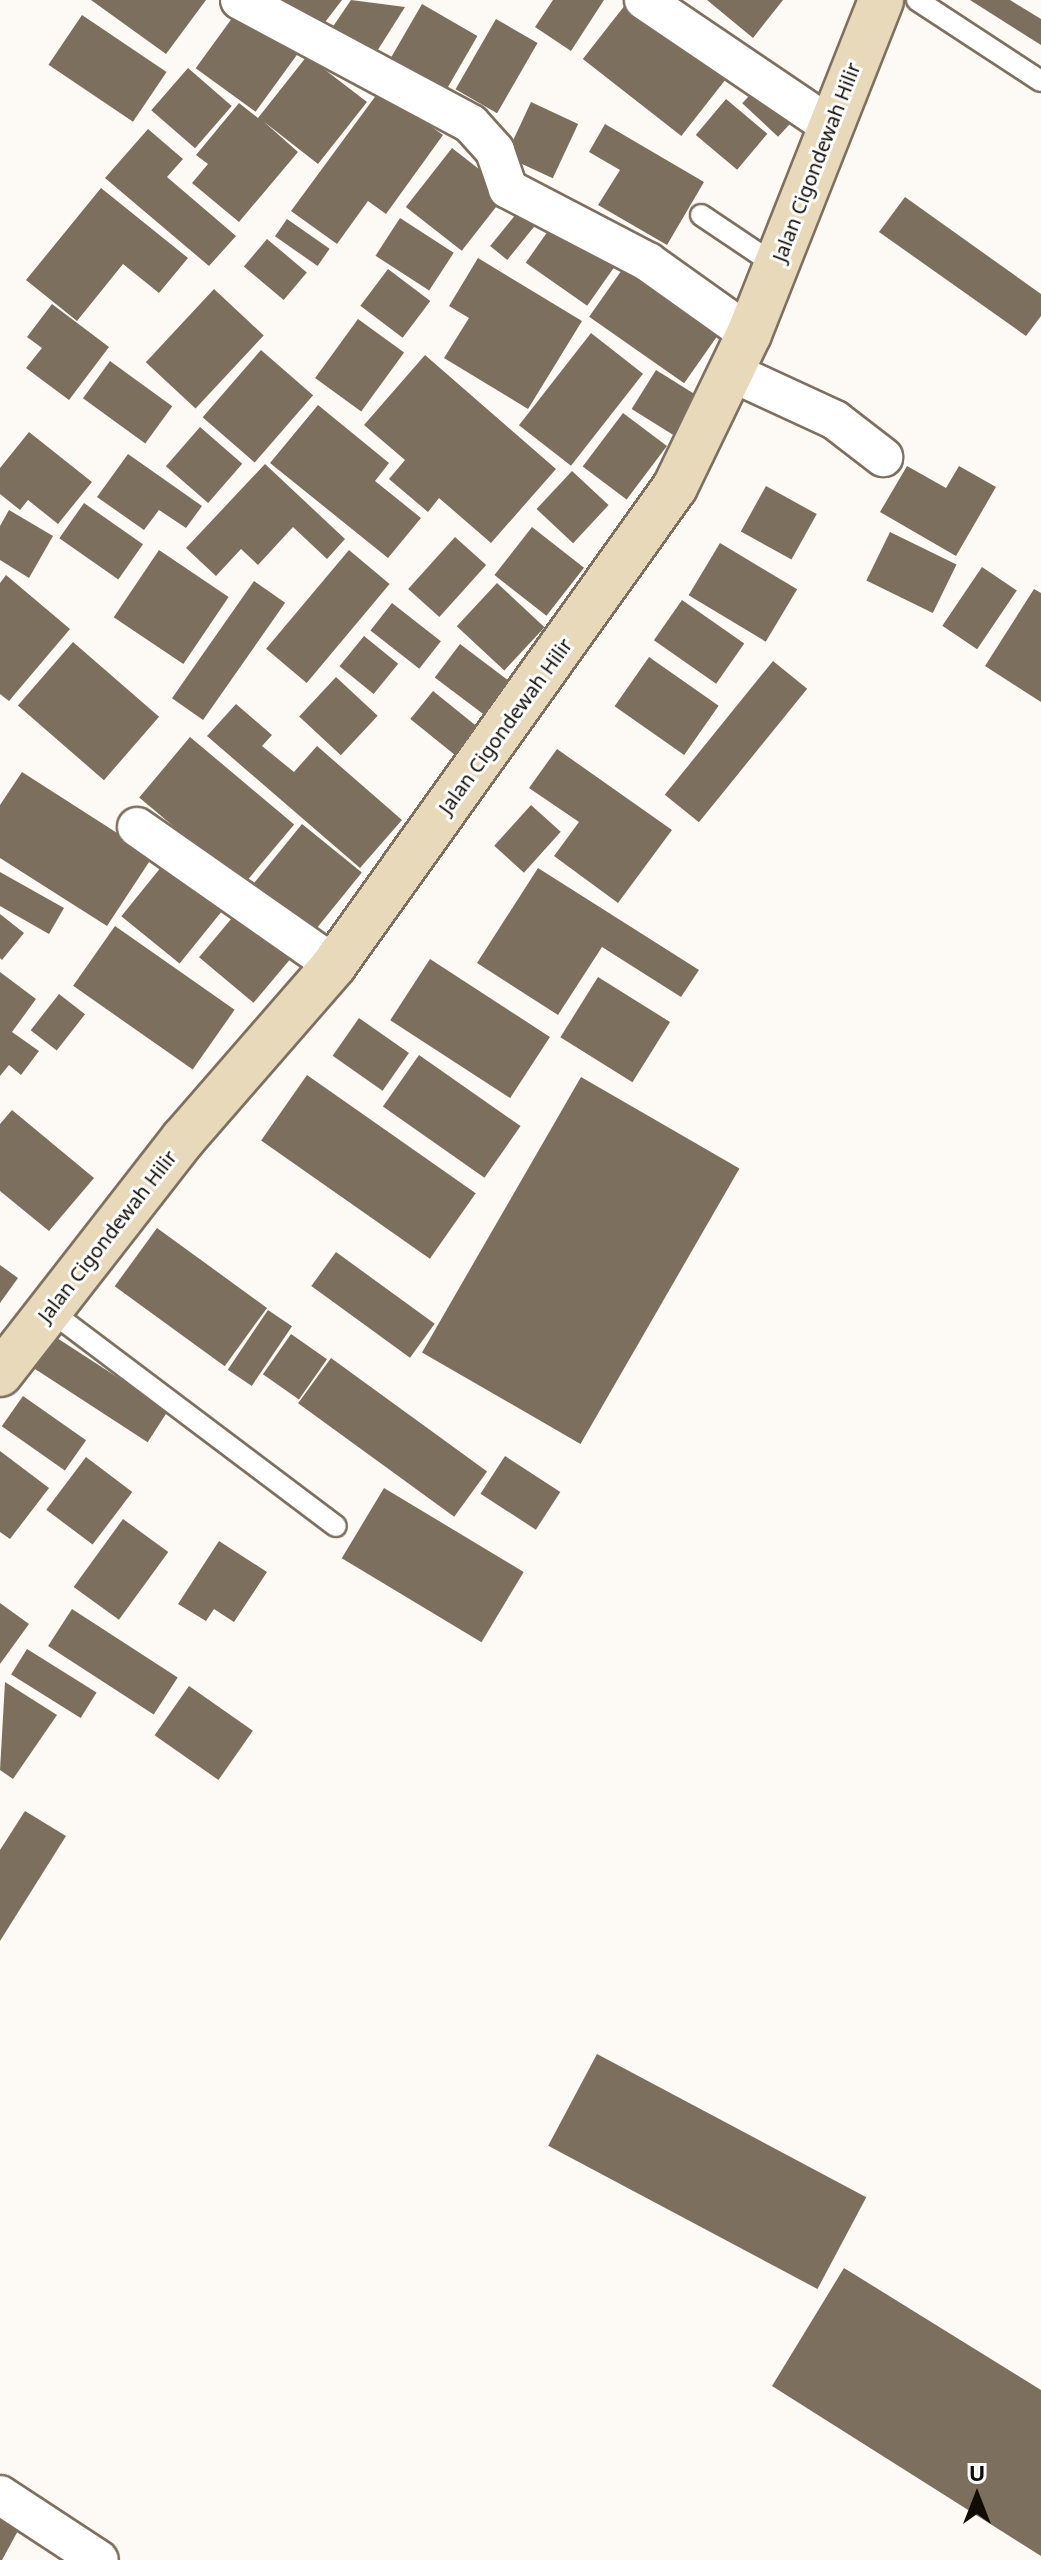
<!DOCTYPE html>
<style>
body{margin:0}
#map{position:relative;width:1041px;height:2560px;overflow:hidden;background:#fdfaf6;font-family:"Noto Sans",sans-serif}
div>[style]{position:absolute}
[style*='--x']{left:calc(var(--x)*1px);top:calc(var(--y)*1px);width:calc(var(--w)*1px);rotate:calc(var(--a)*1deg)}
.building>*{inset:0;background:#7d6f5e;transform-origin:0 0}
.roads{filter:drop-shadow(2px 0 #7e7060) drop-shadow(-2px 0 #7e7060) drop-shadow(0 2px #7e7060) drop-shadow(0 -2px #7e7060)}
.lane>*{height:20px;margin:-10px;padding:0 10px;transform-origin:10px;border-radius:10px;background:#fff}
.street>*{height:38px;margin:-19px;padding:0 19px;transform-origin:19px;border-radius:19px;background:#fff}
.secondary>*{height:44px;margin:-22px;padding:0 22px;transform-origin:22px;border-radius:22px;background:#e8d9bb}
span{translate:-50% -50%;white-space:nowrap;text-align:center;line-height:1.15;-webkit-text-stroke:6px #fff;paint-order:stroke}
.street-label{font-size:20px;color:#110c06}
.north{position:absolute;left:937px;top:2456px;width:80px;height:80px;-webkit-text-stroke:6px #fff;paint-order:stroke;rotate:0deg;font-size:22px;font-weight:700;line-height:32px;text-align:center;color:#110c06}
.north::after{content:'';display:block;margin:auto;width:28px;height:36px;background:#110c06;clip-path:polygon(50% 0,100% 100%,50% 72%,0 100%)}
</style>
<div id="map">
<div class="building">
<div style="clip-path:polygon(91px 0,206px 0,166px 54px)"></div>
<div style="clip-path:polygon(280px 0,342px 0,319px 30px)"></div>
<div style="clip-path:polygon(351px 0,405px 7px,374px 56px,332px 28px)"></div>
<div style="clip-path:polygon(553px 0,604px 0,571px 51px,535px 27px)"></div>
<div style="left:629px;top:0;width:125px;height:75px;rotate:38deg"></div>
<div style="clip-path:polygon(707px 0,783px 0,753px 38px)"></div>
<div style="clip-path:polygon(970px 0,1010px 0,1041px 19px,1041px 45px)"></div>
<div style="left:422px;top:4px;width:64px;height:65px;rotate:30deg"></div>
<div style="left:238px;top:10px;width:74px;height:72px;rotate:36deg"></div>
<div style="left:82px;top:15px;width:102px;height:60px;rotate:34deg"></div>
<div style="left:496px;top:19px;width:48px;height:81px;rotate:30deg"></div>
<div style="clip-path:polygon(307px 56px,367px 102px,318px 164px,263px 121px,298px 152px,239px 222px,192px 183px,208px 164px,196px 155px,239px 103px,258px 118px)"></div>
<div style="left:188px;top:68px;width:58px;height:56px;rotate:41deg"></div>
<div style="left:762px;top:82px;width:49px;height:29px;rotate:43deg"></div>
<div style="clip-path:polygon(380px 90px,443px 135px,386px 214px,368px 201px,337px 244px,291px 211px)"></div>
<div style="left:726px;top:99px;width:54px;height:47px;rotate:40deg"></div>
<div style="left:531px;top:102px;width:52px;height:60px;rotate:25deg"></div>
<div style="clip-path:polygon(605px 124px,704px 182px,667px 245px,598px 205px,620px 170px,589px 152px)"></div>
<div style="clip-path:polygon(148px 129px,183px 159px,167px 177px,236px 236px,209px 266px,105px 178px)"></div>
<div style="left:452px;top:148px;width:71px;height:75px;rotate:38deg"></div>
<div style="clip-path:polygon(101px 188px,188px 258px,159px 293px,123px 264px,77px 321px,26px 280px)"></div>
<div style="clip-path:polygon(905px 197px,1041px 294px,1041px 316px,1026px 336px,879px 232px)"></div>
<div style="left:521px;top:208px;width:22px;height:49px;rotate:39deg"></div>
<div style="left:400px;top:218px;width:64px;height:45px;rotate:33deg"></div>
<div style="left:287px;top:219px;width:52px;height:21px;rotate:35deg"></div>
<div style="left:555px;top:221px;width:75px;height:51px;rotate:35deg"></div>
<div style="left:267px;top:239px;width:52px;height:36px;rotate:40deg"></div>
<div style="left:631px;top:257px;width:116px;height:73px;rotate:35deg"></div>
<div style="clip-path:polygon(478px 258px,582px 321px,528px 409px,444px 358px,469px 318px,449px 306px)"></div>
<div style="left:388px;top:269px;width:53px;height:46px;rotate:37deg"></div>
<div style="left:214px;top:289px;width:68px;height:100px;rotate:43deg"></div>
<div style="clip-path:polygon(52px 304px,109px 347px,69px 400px,26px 368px,42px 348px,27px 337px)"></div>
<div style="left:358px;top:319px;width:57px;height:73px;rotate:36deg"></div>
<div style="left:591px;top:333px;width:66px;height:117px;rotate:38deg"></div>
<div style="left:261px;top:350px;width:69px;height:89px;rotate:41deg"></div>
<div style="clip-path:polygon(425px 355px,556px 469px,491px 543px,439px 498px,428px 512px,389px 479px,405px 460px,364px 425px)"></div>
<div style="left:110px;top:361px;width:77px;height:46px;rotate:36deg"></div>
<div style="left:656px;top:370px;width:52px;height:46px;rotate:32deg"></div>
<div style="clip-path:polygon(318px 405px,389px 463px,375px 481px,421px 518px,388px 558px,270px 463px)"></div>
<div style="left:623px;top:413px;width:55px;height:67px;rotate:37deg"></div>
<div style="left:200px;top:427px;width:56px;height:52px;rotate:41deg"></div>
<div style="clip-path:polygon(29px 432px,92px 482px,58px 524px,28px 500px,20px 510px,0 494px,0 468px)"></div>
<div style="clip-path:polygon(128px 454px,202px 506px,186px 528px,159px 510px,144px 530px,97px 497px)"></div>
<div style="clip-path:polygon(265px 464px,345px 539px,327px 559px,293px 527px,258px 565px,241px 549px,216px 576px,186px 548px)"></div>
<div style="clip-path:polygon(907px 466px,946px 488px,959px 466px,996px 487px,956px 556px,880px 512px)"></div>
<div style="left:572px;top:471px;width:50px;height:52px;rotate:43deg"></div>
<div style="left:766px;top:486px;width:58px;height:52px;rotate:29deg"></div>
<div style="left:84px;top:503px;width:72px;height:43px;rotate:35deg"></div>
<div style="clip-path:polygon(9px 510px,53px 536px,29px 578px,0 560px,0 526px)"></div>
<div style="left:532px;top:527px;width:66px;height:61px;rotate:38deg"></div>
<div style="left:890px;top:532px;width:74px;height:54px;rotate:26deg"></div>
<div style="left:455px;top:537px;width:42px;height:70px;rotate:42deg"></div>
<div style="left:720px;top:543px;width:90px;height:61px;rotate:31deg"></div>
<div style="left:159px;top:550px;width:84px;height:81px;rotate:34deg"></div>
<div style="left:349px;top:550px;width:53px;height:129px;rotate:40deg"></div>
<div style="left:982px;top:567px;width:42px;height:71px;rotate:34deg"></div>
<div style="clip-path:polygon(6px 575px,70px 629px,9px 701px,0 694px,0 583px)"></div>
<div style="left:254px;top:581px;width:38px;height:143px;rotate:35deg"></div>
<div style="left:497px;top:583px;width:65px;height:59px;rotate:43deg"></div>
<div style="clip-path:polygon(1034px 589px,1041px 593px,1041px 702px,985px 666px)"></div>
<div style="left:682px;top:600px;width:76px;height:49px;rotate:35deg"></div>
<div style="left:392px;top:603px;width:62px;height:35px;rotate:38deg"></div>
<div style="left:364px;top:636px;width:44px;height:39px;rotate:39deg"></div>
<div style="left:73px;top:642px;width:114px;height:84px;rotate:41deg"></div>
<div style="left:460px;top:644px;width:64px;height:42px;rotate:37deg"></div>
<div style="left:649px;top:657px;width:85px;height:60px;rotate:35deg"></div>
<div style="left:773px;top:661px;width:44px;height:172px;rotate:39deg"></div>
<div style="left:336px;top:677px;width:57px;height:54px;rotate:43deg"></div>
<div style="left:433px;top:691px;width:57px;height:36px;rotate:39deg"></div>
<div style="clip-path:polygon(236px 704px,272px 735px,262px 746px,294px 772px,317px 746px,402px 820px,360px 868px,207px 736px)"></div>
<div style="left:190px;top:737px;width:136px;height:79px;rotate:40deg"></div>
<div style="clip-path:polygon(557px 749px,672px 830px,618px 903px,554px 856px,579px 822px,529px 788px)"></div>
<div style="clip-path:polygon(22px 772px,153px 856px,107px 926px,0 858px,0 805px)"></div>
<div style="left:531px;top:805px;width:40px;height:55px;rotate:42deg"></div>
<div style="left:302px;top:824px;width:77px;height:76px;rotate:39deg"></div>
<div style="left:166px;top:861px;width:75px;height:71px;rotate:39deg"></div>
<div style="clip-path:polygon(538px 868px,699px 970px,681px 997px,602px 947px,558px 1015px,477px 963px)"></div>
<div style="clip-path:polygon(0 872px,64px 908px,49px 934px,0 906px)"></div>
<div style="left:237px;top:912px;width:71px;height:59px;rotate:40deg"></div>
<div style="clip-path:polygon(0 914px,24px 933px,2px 960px,0 958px)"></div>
<div style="left:115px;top:926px;width:146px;height:73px;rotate:35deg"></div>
<div style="left:430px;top:959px;width:143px;height:73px;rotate:33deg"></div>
<div style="clip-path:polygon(0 972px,36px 999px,12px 1032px,39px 1051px,21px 1075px,9px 1065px,0 1076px)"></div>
<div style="left:598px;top:977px;width:85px;height:71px;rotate:32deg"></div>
<div style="left:59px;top:994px;width:33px;height:46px;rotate:38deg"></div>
<div style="left:359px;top:1018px;width:61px;height:46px;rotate:35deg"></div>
<div style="left:419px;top:1055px;width:124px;height:63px;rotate:35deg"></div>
<div style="left:307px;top:1075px;width:206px;height:80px;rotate:35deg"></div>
<div style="left:581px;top:1077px;width:183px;height:318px;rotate:30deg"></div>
<div style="clip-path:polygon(12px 1110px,94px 1178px,49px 1231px,0 1191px,0 1124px)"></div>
<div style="left:157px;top:1228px;width:136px;height:72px;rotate:36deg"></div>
<div style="left:336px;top:1252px;width:122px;height:42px;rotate:36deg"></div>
<div style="clip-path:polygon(0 1265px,18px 1278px,0 1303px)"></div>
<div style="left:268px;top:1310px;width:29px;height:72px;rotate:34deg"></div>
<div style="left:40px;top:1327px;width:153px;height:38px;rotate:33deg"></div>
<div style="left:291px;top:1334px;width:44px;height:49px;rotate:35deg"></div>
<div style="left:331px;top:1358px;width:193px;height:56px;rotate:36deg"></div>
<div style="left:23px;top:1396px;width:77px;height:37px;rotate:35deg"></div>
<div style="clip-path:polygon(0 1451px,49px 1488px,10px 1539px,0 1532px)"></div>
<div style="left:505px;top:1456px;width:66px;height:45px;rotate:33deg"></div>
<div style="left:86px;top:1457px;width:58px;height:66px;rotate:37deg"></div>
<div style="left:384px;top:1488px;width:163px;height:82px;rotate:31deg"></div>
<div style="left:123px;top:1519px;width:56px;height:84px;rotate:36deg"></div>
<div style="clip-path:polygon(219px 1541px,267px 1572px,234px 1622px,214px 1609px,206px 1621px,178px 1604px)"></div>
<div style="clip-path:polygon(0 1603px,29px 1624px,0 1664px)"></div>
<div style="left:72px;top:1609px;width:126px;height:44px;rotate:33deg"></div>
<div style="left:27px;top:1649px;width:82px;height:30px;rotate:32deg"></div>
<div style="clip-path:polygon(5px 1682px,57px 1715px,13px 1779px,0 1770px)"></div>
<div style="left:189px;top:1686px;width:78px;height:60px;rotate:35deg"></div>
<div style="clip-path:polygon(25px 1811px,66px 1836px,0 1941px,0 1850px)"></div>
<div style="left:597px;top:2054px;width:305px;height:104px;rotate:28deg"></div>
<div style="clip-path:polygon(844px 2268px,1041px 2390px,1041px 2556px,772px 2386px)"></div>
<div style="clip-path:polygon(0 2504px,25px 2518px,2px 2560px,0 2560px)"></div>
</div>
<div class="roads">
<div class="lane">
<div style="--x:917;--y:0;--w:148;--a:33.2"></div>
<div style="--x:701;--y:215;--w:92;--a:33.9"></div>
<div style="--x:49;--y:1310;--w:359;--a:37"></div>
</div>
<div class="street">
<div style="--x:240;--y:0;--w:262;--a:28.2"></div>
<div style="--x:471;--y:124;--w:36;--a:48"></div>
<div style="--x:495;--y:151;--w:40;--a:71.1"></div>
<div style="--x:508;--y:189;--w:158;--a:27.5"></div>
<div style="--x:648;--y:262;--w:124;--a:35.5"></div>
<div style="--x:644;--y:0;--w:221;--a:34.1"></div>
<div style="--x:729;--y:371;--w:117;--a:24.8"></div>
<div style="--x:835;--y:420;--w:61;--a:37.6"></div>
<div style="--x:137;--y:827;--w:241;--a:35"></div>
<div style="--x:0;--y:2495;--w:118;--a:33.3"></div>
</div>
<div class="secondary">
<div style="--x:0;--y:1374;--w:298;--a:-52.1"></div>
<div style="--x:183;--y:1139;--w:230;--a:-49"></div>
<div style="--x:334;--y:965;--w:587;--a:-54.5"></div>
<div style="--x:675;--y:487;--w:170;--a:-64.2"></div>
<div style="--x:749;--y:334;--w:359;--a:-68.4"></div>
</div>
</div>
<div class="street-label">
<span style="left:816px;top:162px;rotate:-69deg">Jalan Cigondewah Hilir</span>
<span style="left:505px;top:726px;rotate:-54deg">Jalan Cigondewah Hilir</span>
<span style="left:107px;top:1236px;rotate:-52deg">Jalan Cigondewah Hilir</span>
</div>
<div class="north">U</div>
</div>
